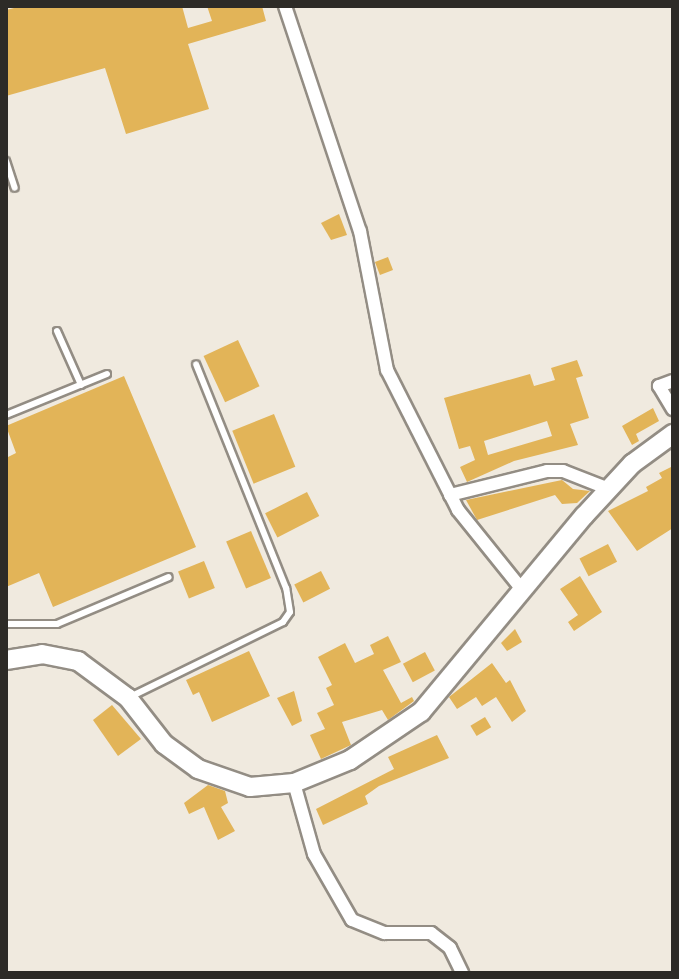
<!DOCTYPE html>
<style>
body{margin:0}
#map{position:relative;width:679px;height:979px;overflow:hidden;background:#f0eadf;font-family:"Noto Serif",serif}
div>[style]{position:absolute}
[style*='--x']{left:calc(var(--x)*1px);top:calc(var(--y)*1px);width:calc(var(--w)*1px);rotate:calc(var(--a)*1deg)}
.building>*{inset:0;background:#e2b458;transform-origin:0 0}
.roads{filter:drop-shadow(2px 0 #938d84) drop-shadow(-2px 0 #938d84) drop-shadow(0 2px #938d84) drop-shadow(0 -2px #938d84)}
.lane>*{height:6px;margin:-3px;padding:0 3px;transform-origin:3px;border-radius:3px;background:#fff}
.street>*{height:12px;margin:-6px;padding:0 6px;transform-origin:6px;border-radius:6px;background:#fff}
.secondary>*{height:18px;margin:-9px;padding:0 9px;transform-origin:9px;border-radius:9px;background:#fff}
span{translate:-50% -50%;white-space:nowrap;text-align:center;line-height:1.15;-webkit-text-stroke:7px #f0eadf;paint-order:stroke}
.frame{position:absolute;inset:0;border:8px solid #2d2b27;pointer-events:none}
</style>
<div id="map">
<div class="building">
<div style="clip-path:polygon(22px 6px,182px 6px,188px 28px,212px 21px,207px 6px,262px 6px,266px 21px,188px 44px,209px 109px,126px 134px,105px 68px,6px 96px,6px 10px)"></div>
<div style="clip-path:polygon(339px 214px,347px 235px,331px 240px,321px 223px)"></div>
<div style="left:388px;top:257px;width:14px;height:14px;rotate:69deg"></div>
<div style="left:238px;top:340px;width:51px;height:38px;rotate:65deg"></div>
<div style="clip-path:polygon(evenodd,577px 360px,583px 376px,576px 378px,589px 418px,570px 424px,578px 445px,514px 461px,467px 482px,460px 467px,475px 460px,470px 446px,459px 449px,444px 398px,530px 374px,534px 386px,555px 380px,551px 368px,577px 360px,547px 421px,552px 436px,488px 455px,484px 441px,547px 421px)"></div>
<div style="clip-path:polygon(124px 376px,196px 547px,53px 607px,39px 573px,6px 587px,6px 458px,16px 453px,6px 426px)"></div>
<div style="clip-path:polygon(653px 408px,659px 421px,636px 434px,639px 441px,632px 445px,622px 426px)"></div>
<div style="left:274px;top:414px;width:57px;height:45px;rotate:68deg"></div>
<div style="clip-path:polygon(673px 466px,673px 528px,637px 551px,608px 511px,648px 491px,646px 487px,662px 478px,659px 473px)"></div>
<div style="clip-path:polygon(562px 480px,573px 489px,590px 491px,577px 503px,562px 504px,555px 495px,477px 520px,466px 500px)"></div>
<div style="left:307px;top:492px;width:27px;height:47px;rotate:63deg"></div>
<div style="left:251px;top:531px;width:51px;height:27px;rotate:67deg"></div>
<div style="left:608px;top:544px;width:20px;height:32px;rotate:63deg"></div>
<div style="left:204px;top:561px;width:29px;height:28px;rotate:68deg"></div>
<div style="left:321px;top:571px;width:20px;height:30px;rotate:63deg"></div>
<div style="clip-path:polygon(580px 576px,602px 612px,574px 631px,568px 622px,578px 615px,560px 589px)"></div>
<div style="clip-path:polygon(515px 629px,522px 642px,507px 651px,501px 643px)"></div>
<div style="clip-path:polygon(388px 636px,401px 662px,383px 670px,401px 703px,412px 697px,414px 701px,388px 720px,382px 710px,342px 722px,351px 745px,321px 759px,310px 735px,325px 729px,317px 713px,334px 705px,326px 688px,332px 685px,318px 657px,345px 643px,355px 663px,374px 654px,370px 645px)"></div>
<div style="clip-path:polygon(249px 651px,270px 696px,212px 722px,199px 692px,193px 695px,186px 680px)"></div>
<div style="left:425px;top:652px;width:21px;height:25px;rotate:62deg"></div>
<div style="clip-path:polygon(492px 663px,506px 683px,510px 680px,526px 711px,512px 722px,496px 697px,482px 706px,476px 697px,457px 709px,449px 697px)"></div>
<div style="clip-path:polygon(294px 691px,302px 721px,292px 726px,277px 698px)"></div>
<div style="clip-path:polygon(112px 705px,141px 739px,118px 756px,93px 720px)"></div>
<div style="left:485px;top:717px;width:12px;height:17px;rotate:59deg"></div>
<div style="clip-path:polygon(437px 735px,449px 758px,379px 786px,365px 796px,368px 804px,323px 825px,316px 809px,394px 769px,388px 757px)"></div>
<div style="clip-path:polygon(208px 785px,225px 791px,228px 803px,221px 807px,235px 831px,218px 840px,204px 807px,189px 814px,184px 803px)"></div>
</div>
<div class="roads">
<div class="lane">
<div style="--x:6;--y:161;--w:28;--a:72"></div>
<div style="--x:57;--y:331;--w:59;--a:66"></div>
<div style="--x:6;--y:415;--w:109;--a:-22.1"></div>
<div style="--x:6;--y:624;--w:51;--a:0"></div>
<div style="--x:57;--y:624;--w:121;--a:-22.8"></div>
<div style="--x:132;--y:696;--w:168;--a:-26.1"></div>
<div style="--x:283;--y:622;--w:12;--a:-55"></div>
<div style="--x:290;--y:612;--w:24;--a:-99"></div>
<div style="--x:286;--y:588;--w:241;--a:-111.9"></div>
</div>
<div class="street">
<div style="--x:285;--y:6;--w:237;--a:71.6"></div>
<div style="--x:360;--y:231;--w:142;--a:79"></div>
<div style="--x:387;--y:370;--w:157;--a:63.1"></div>
<div style="--x:458;--y:510;--w:105;--a:51.2"></div>
<div style="--x:673;--y:381;--w:15;--a:160"></div>
<div style="--x:659;--y:386;--w:27;--a:59"></div>
<div style="--x:450;--y:495;--w:100;--a:-13.9"></div>
<div style="--x:547;--y:471;--w:16;--a:0"></div>
<div style="--x:563;--y:471;--w:49;--a:21.4"></div>
<div style="--x:294;--y:783;--w:74;--a:74.3"></div>
<div style="--x:314;--y:854;--w:76;--a:60.1"></div>
<div style="--x:352;--y:920;--w:35;--a:22"></div>
<div style="--x:385;--y:933;--w:46;--a:0"></div>
<div style="--x:431;--y:933;--w:24;--a:38"></div>
<div style="--x:450;--y:948;--w:28;--a:64"></div>
</div>
<div class="secondary">
<div style="--x:6;--y:660;--w:36;--a:-9"></div>
<div style="--x:42;--y:654;--w:37;--a:11"></div>
<div style="--x:78;--y:661;--w:62;--a:36.5"></div>
<div style="--x:128;--y:698;--w:58;--a:52"></div>
<div style="--x:164;--y:744;--w:42;--a:36.3"></div>
<div style="--x:198;--y:769;--w:55;--a:19.1"></div>
<div style="--x:250;--y:787;--w:44;--a:-5.2"></div>
<div style="--x:294;--y:783;--w:61;--a:-22.3"></div>
<div style="--x:350;--y:760;--w:86;--a:-34.1"></div>
<div style="--x:421;--y:712;--w:255;--a:-50.3"></div>
<div style="--x:584;--y:516;--w:71;--a:-47.3"></div>
<div style="--x:632;--y:464;--w:51;--a:-36.2"></div>
</div>
</div>
<div class="frame"></div>
</div>
